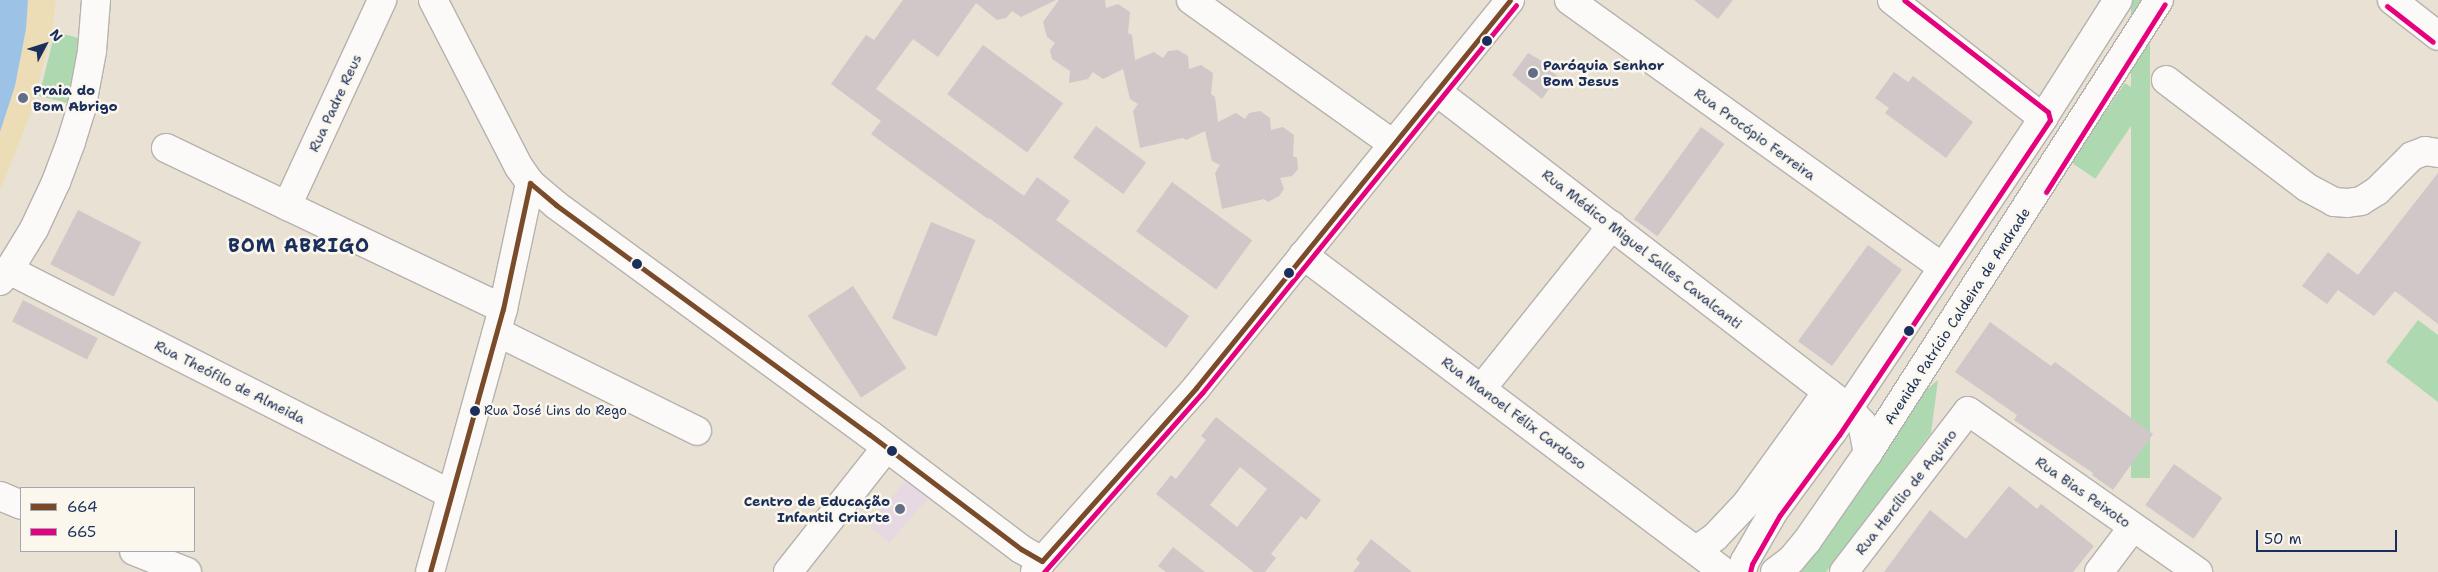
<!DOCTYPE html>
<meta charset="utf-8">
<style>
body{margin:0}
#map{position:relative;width:2438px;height:572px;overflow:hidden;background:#e9e1d3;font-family:"Shantell Sans",sans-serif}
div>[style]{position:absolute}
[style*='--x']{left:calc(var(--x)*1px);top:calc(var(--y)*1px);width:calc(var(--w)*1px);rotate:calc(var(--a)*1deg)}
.built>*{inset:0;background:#e6d9e4;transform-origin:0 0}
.green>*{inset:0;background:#aed9b0;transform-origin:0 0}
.sand>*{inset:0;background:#ecddb6}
.water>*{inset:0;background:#9cc3e5}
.building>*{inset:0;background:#d0c7c9;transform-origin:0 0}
.roads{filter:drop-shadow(1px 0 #b5b2ae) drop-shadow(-1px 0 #b5b2ae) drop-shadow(0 1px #b5b2ae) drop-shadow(0 -1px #b5b2ae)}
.minor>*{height:28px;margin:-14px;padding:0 14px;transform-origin:14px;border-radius:14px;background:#fcfaf8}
.major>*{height:28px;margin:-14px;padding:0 14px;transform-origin:14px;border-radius:14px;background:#fcfaf8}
.bus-1>*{height:5px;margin:-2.5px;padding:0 2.5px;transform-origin:2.5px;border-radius:2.5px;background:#7a4b2a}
.bus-2>*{height:5px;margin:-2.5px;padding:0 2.5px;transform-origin:2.5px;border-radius:2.5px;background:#e5007d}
.dots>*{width:14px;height:14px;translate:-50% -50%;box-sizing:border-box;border:2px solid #fbf7ec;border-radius:50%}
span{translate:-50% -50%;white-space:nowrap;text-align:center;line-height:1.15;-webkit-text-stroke:5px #fbf7ec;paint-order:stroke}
.bus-label{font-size:13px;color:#1b2f5e}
.left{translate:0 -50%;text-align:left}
.poi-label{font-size:14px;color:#1b2f5e;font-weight:700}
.right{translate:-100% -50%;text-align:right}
.street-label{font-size:14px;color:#1b2f5e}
.district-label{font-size:19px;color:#1b2f5e;font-weight:700;letter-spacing:1px}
.legend{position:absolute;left:20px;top:487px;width:175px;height:65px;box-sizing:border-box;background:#fbf7ec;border:1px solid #a1a7b3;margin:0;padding:6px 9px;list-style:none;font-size:15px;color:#1b2f5e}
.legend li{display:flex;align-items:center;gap:10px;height:25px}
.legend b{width:25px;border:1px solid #a1a7b3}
.north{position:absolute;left:20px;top:20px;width:50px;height:50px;-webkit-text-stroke:4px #fbf7ec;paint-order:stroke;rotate:50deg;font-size:14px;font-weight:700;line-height:20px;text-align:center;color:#1b2f5e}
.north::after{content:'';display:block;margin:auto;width:18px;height:22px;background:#1b2f5e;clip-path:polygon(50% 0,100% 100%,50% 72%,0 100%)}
.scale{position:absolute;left:2256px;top:530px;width:141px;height:22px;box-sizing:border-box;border:2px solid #1b2f5e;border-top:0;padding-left:6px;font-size:15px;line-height:18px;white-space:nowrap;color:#1b2f5e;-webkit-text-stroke:4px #fbf7ec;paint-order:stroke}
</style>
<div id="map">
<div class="built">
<div style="left:910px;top:476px;width:28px;height:64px;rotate:41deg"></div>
</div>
<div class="green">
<div style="left:2131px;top:0;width:19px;height:478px"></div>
<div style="left:55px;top:32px;width:34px;height:66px;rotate:14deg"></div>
<div style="left:2125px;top:83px;width:29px;height:96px;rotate:34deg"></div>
<div style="clip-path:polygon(2418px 320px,2438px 335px,2438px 402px,2386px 362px)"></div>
<div style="clip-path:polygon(1938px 380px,1931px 433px,1826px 572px,1801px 572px,1833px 529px,1916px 398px)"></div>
</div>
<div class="sand">
<div style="clip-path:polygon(28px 0,56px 0,53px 25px,32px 110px,0 191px,0 132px,15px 86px,26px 29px)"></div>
</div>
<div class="water">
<div style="clip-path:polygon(0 0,28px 0,26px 29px,15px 86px,0 132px)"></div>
</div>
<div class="building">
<div style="clip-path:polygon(903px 0,1056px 0,1021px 17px,1012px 11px,1006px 18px,997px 20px,976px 3px,938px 57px,913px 39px,876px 89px,1024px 196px,1037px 177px,1070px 201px,1056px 220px,1189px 316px,1166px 348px,989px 218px,988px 219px,871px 134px,881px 121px,831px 84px,866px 35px,874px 40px)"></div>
<div style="clip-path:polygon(1059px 0,1105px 0,1106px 8px,1118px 4px,1130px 12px,1128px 33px,1132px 35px,1135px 60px,1154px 52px,1163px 58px,1168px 51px,1178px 50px,1188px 56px,1189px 69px,1201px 65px,1213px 73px,1211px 94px,1215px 97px,1218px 122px,1236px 113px,1245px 119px,1249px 113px,1260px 111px,1270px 118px,1271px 130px,1283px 127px,1294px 135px,1293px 156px,1297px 158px,1298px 169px,1292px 176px,1280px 178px,1284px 189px,1279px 196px,1268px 202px,1264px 199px,1222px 209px,1215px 173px,1220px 165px,1212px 161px,1205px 131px,1186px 140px,1183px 138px,1140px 148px,1133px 111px,1138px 104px,1130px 99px,1123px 69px,1103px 79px,1093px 72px,1088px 79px,1069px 83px,1070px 71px,1052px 59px,1050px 50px,1055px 43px,1047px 37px,1043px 22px)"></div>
<div style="clip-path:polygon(1694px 0,1733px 0,1718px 19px)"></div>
<div style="left:983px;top:45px;width:99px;height:61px;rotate:36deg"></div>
<div style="clip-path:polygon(1528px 53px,1554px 68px,1552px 72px,1558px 76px,1542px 99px,1512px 75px)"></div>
<div style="clip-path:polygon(1894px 72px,1908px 82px,1913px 76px,1973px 122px,1946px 158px,1885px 113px,1889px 108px,1875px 98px)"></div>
<div style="left:1096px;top:126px;width:62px;height:39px;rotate:36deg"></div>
<div style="left:1701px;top:127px;width:29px;height:114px;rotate:36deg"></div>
<div style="clip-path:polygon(2438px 173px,2438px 324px,2395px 291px,2374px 316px,2338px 290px,2327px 304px,2302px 286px,2328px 252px,2358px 275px)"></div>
<div style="left:1172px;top:182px;width:99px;height:61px;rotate:36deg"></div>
<div style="left:78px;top:210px;width:71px;height:61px;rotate:27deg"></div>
<div style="left:931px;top:222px;width:48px;height:104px;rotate:22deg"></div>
<div style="left:1868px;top:245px;width:42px;height:119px;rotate:36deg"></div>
<div style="left:853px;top:286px;width:98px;height:54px;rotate:57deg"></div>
<div style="left:23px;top:300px;width:84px;height:24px;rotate:27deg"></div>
<div style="clip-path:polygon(1990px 322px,2051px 366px,2055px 362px,2153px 434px,2113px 490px,2092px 475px,2093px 473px,2014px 420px,2017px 415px,1955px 372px)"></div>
<div style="clip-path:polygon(evenodd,1216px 417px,1321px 500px,1306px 520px,1301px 516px,1271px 554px,1276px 558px,1265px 572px,1254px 572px,1156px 494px,1171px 475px,1176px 479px,1206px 440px,1201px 436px,1216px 417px,1240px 467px,1267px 489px,1237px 527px,1210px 505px,1240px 467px)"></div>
<div style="left:2174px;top:464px;width:59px;height:50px;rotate:35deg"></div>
<div style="clip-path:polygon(2009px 486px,2037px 509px,2041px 504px,2094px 546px,2073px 572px,1884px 572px,1930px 510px,1966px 539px)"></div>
<div style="clip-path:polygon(1371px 539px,1412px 572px,1353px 572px,1360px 563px,1356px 559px)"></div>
<div style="clip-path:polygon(1173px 547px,1205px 572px,1166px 572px,1158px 566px)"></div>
</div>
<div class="roads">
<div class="minor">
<div style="--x:433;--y:0;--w:188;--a:62.8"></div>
<div style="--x:519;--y:167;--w:19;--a:55"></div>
<div style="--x:530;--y:183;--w:34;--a:40"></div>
<div style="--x:556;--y:205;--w:388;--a:36.2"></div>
<div style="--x:869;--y:434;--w:191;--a:37.1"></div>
<div style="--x:1021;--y:549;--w:24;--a:30"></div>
<div style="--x:1191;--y:0;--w:248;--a:35.5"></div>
<div style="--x:1569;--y:0;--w:459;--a:35.6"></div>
<div style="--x:1892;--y:0;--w:192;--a:38"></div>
<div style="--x:2392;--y:0;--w:58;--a:38"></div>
<div style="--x:2166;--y:80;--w:178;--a:37.3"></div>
<div style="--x:2308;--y:188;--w:30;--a:28"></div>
<div style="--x:2334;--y:202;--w:13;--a:4"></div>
<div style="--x:2347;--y:203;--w:14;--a:-8"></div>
<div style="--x:2361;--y:201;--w:19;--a:-32"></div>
<div style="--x:2377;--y:191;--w:49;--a:-45"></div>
<div style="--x:2412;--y:156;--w:14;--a:-21"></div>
<div style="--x:2425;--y:151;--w:13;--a:9"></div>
<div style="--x:166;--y:148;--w:373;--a:25.5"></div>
<div style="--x:287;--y:206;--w:227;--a:-65.2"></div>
<div style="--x:9;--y:270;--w:495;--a:26.9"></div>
<div style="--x:0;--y:281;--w:14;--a:-51"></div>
<div style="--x:9;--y:270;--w:48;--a:-58.6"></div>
<div style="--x:34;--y:229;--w:52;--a:-64.9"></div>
<div style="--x:56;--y:182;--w:43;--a:-69.4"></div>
<div style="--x:71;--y:142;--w:34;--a:-73"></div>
<div style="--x:81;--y:110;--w:60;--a:-79.4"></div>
<div style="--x:92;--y:51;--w:51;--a:-85.5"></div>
<div style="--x:497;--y:332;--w:223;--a:26.3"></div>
<div style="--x:1482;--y:388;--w:208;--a:-51.3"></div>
<div style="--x:0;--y:496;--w:23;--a:23"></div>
<div style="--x:1696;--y:550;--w:23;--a:-34"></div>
<div style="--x:1715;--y:537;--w:47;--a:-46.7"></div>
<div style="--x:1747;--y:503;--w:137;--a:-54.2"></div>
<div style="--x:134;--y:551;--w:57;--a:21.6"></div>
<div style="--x:430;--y:572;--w:273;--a:-74.5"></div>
<div style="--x:503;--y:309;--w:129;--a:-77.9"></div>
<div style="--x:788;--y:572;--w:158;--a:-51.7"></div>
<div style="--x:1844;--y:572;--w:203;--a:-52.4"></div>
<div style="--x:1968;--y:411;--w:281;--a:35"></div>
<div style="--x:2099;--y:572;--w:56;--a:-52.9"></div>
</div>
<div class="major">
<div style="--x:1436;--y:91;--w:518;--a:37.56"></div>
<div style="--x:1847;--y:407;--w:22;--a:47"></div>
<div style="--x:1862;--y:423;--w:31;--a:79"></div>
<div style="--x:1303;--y:255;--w:527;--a:36.98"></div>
<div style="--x:1035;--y:572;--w:13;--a:-58"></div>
<div style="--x:1042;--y:561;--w:232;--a:-48.3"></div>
<div style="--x:1196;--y:388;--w:499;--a:-51"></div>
<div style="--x:1742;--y:572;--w:11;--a:-75"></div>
<div style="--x:1745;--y:561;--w:58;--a:-59.9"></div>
<div style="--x:1774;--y:511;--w:99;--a:-53.6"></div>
<div style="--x:1833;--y:431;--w:377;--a:-56.1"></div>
<div style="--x:2043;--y:118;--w:140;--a:-57.6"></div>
<div style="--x:1775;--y:572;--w:20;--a:-37"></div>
<div style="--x:1791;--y:560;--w:25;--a:-50"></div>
<div style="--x:1807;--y:541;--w:107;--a:-55.3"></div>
<div style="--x:1868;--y:453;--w:538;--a:-57.28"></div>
</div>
</div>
<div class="bus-1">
<div style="--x:530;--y:183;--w:34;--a:40"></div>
<div style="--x:556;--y:205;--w:388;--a:36.2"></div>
<div style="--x:869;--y:434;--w:191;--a:37.1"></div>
<div style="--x:1021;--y:549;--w:24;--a:30"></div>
<div style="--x:1042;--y:561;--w:232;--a:-48.3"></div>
<div style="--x:1196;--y:388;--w:499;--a:-51"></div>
<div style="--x:430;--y:572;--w:273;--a:-74.5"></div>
<div style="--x:503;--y:309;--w:129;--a:-77.9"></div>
</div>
<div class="bus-2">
<div style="--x:2387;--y:6;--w:58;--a:38"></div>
<div style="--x:2046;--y:192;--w:222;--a:-57.7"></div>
<div style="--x:1044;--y:572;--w:239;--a:-48.6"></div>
<div style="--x:1202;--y:393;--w:499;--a:-51"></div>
<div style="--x:1750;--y:572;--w:8;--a:-76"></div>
<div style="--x:1752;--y:564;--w:56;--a:-60.3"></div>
<div style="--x:1780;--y:515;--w:99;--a:-53.6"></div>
<div style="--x:1839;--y:435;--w:379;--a:-56.2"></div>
<div style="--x:2050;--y:120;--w:8;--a:-104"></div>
<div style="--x:2048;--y:112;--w:182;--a:-142.1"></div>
</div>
<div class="dots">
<div style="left:1487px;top:41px;background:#1b2f5e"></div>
<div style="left:1533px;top:73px;background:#636d87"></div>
<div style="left:23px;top:98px;background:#636d87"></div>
<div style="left:637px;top:264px;background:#1b2f5e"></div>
<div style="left:1289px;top:273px;background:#1b2f5e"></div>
<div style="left:1909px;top:331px;background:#1b2f5e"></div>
<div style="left:475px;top:411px;background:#1b2f5e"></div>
<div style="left:892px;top:451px;background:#1b2f5e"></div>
<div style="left:900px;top:509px;background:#636d87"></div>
</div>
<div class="bus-label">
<span class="left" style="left:484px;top:411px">Rua José Lins do Rego</span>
</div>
<div class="poi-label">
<span class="left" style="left:1543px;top:73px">Paróquia Senhor<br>Bom Jesus</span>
<span class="left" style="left:33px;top:98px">Praia do<br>Bom Abrigo</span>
<span class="right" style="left:890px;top:509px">Centro de Educação<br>Infantil Criarte</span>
</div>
<div class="street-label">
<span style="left:335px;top:103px;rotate:-65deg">Rua Padre Reus</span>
<span style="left:1755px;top:134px;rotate:36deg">Rua Procópio Ferreira</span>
<span style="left:1642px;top:249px;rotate:38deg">Rua Médico Miguel Salles Cavalcanti</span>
<span style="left:1957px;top:316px;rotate:-57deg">Avenida Patrício Caldeira de Andrade</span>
<span style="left:230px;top:382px;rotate:27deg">Rua Theófilo de Almeida</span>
<span style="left:1514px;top:413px;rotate:37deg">Rua Manoel Félix Cardoso</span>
<span style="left:1906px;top:492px;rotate:-52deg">Rua Hercílio de Aquino</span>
<span style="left:2083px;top:492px;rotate:35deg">Rua Bias Peixoto</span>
</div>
<div class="district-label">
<span style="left:299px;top:246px">BOM ABRIGO</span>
</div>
<ul class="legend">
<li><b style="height:6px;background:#7a4b2a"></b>664</li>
<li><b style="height:6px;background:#e5007d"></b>665</li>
</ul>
<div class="north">N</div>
<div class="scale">50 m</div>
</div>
